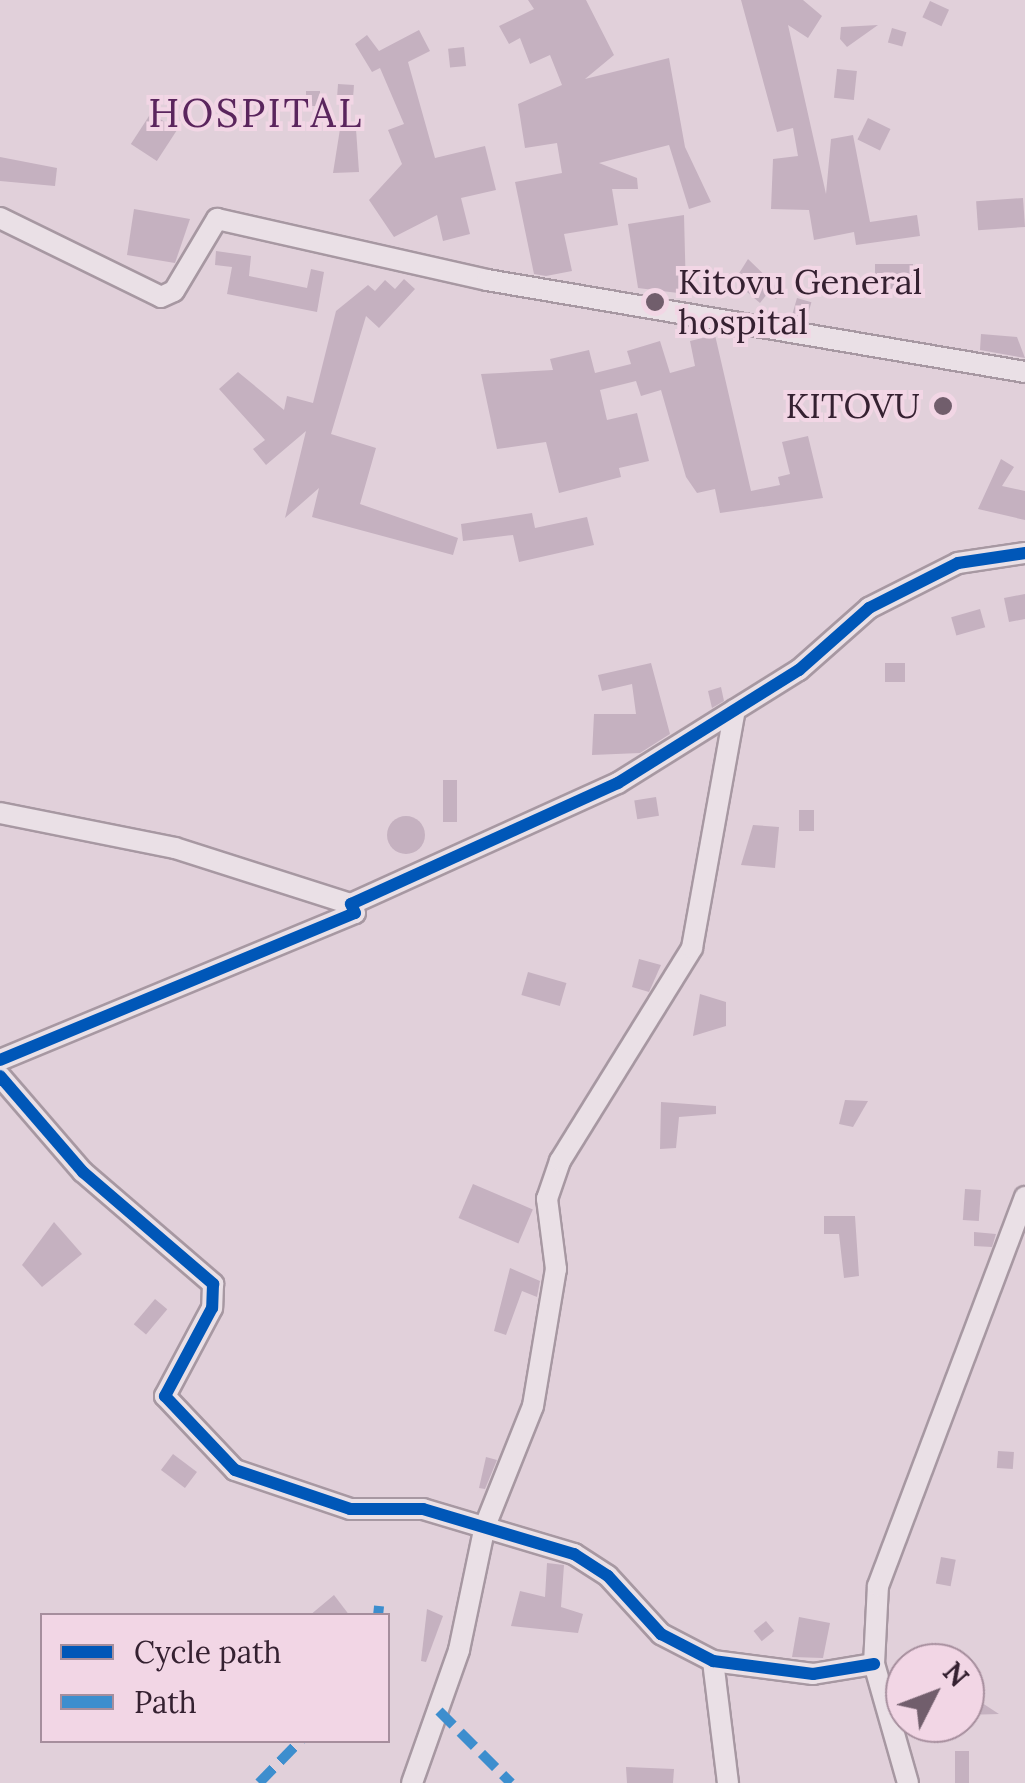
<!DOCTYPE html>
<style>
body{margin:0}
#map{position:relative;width:1025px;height:1783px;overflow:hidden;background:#e1d0da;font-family:Lora,serif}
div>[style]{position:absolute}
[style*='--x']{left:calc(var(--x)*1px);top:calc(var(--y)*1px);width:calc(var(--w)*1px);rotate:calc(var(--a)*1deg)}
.building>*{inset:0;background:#c5b1c0;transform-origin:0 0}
.round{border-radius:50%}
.roads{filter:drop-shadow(2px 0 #a798a2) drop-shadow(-2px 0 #a798a2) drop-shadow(0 2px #a798a2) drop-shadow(0 -2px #a798a2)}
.street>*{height:20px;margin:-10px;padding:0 10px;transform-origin:10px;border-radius:10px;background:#eae0e6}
.quiet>*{height:10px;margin-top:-5px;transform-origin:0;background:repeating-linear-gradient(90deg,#3d8ece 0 20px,transparent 0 30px)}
.cycleway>*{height:12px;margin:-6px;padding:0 6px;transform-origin:6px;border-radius:6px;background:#0057b8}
.dots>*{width:28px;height:28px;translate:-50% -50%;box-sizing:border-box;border:5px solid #f2d6e5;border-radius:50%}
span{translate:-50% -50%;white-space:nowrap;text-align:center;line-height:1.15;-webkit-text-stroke:8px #f2d6e5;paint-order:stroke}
.poi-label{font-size:35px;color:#352131}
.left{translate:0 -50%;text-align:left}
.right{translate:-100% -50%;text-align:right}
.quarter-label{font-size:40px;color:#5a255d;letter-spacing:2.5px}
.legend{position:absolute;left:40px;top:1613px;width:350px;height:130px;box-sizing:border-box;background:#f2d6e5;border:2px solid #a68e9d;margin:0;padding:12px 18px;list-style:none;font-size:30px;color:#352131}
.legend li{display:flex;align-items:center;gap:20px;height:50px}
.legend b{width:50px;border:2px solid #a68e9d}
.north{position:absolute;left:885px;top:1643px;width:100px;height:100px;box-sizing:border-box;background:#f2d6e5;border:2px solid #a68e9d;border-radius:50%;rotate:48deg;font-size:28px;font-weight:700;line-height:40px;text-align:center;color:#352131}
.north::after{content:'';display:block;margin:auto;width:35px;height:45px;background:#715e6c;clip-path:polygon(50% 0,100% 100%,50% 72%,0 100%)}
</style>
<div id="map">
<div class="building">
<div style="clip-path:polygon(528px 0,586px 0,614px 55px,585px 79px,669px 58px,685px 147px,711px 202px,689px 209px,669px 145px,599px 163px,637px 178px,638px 189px,612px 189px,618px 225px,564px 234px,572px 271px,546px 276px,534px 274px,515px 182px,562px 173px,557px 143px,525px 148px,518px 104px,562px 85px,550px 55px,530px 64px,520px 38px,509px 44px,499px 26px,534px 9px)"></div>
<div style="clip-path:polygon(741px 0,803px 0,822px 16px,808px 38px,788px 25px,826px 194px,831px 139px,853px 135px,870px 222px,917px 215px,920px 236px,856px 245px,854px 232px,814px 240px,809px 210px,771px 209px,773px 159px,798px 156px,793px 128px,777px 132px)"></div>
<div style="left:930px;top:1px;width:21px;height:18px;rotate:25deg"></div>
<div style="clip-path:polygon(878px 25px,847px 47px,840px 39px,841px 27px)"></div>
<div style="left:892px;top:28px;width:15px;height:15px;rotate:16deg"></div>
<div style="clip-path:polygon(419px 30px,430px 51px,408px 62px,435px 158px,485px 146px,496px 190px,461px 198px,470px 234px,443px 241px,437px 215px,394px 237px,369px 200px,402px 164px,388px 130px,404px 124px,380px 68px,372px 72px,355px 44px,367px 35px,379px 51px)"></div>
<div style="left:464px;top:47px;width:19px;height:16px;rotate:84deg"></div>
<div style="left:837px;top:69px;width:20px;height:29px;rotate:6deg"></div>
<div style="left:338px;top:84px;width:16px;height:14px;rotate:4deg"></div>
<div style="left:306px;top:91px;width:14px;height:15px"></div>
<div style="left:151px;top:113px;width:31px;height:37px;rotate:33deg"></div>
<div style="left:868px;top:118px;width:25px;height:24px;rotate:26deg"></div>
<div style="clip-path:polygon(340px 129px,356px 129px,359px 172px,333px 173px)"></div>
<div style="clip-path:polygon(0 157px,57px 168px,55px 186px,0 181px)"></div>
<div style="left:1023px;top:198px;width:29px;height:47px;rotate:86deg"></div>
<div style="clip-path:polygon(134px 209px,190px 219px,175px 263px,127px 255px)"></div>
<div style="clip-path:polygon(684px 215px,686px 294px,638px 288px,628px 224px)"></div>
<div style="clip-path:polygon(216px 251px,251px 256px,249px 276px,307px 288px,311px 269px,324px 272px,317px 312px,227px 294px,232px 267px,215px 265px)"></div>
<div style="clip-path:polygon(748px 259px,782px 292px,776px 299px,767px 294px,760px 303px,747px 292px,753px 285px,738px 275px)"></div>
<div style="left:875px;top:264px;width:38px;height:26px"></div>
<div style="clip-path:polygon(404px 279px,415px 289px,379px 328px,366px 316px,331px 434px,376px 448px,360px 504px,458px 538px,453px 555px,312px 517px,319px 488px,285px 518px,306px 431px,266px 465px,253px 449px,265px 440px,219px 389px,238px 372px,284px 410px,287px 396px,313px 403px,336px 311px,368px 285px,375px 291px,385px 280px,395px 289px)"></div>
<div style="left:797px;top:298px;width:15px;height:18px;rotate:16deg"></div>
<div style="clip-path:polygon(981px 334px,1017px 337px,1025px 358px,980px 350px)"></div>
<div style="clip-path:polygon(715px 335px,751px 491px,780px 485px,778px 477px,790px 474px,782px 442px,808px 436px,823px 498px,720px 513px,715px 489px,697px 493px,686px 477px,661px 390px,641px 396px,636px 381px,600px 390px,607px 420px,637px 413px,649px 461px,619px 468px,621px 477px,559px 493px,546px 442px,497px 449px,481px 374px,553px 370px,550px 359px,589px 350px,595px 373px,631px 364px,627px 351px,660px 341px,670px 373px,695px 366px,690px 341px)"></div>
<div style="clip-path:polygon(1001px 459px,1014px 467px,1002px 486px,1025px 491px,1025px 520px,978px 509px)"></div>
<div style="clip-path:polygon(532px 513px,535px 528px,587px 517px,594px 545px,519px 562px,513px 535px,463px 541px,461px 524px)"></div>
<div style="clip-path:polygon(1025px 594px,1025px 619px,1009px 622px,1004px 598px)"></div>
<div style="left:980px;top:609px;width:19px;height:30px;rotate:74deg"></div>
<div style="clip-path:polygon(651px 663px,670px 734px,640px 753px,592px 755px,594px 714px,636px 714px,632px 684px,602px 691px,598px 675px)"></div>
<div style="left:885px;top:663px;width:20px;height:19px"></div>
<div style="clip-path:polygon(721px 687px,724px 701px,712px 708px,708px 691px)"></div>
<div style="left:443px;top:780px;width:14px;height:42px"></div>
<div style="left:656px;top:797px;width:19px;height:22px;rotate:81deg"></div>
<div style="left:814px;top:810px;width:21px;height:15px;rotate:90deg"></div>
<div class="round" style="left:387px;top:816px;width:38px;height:38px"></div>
<div style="clip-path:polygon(753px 825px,779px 827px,775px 868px,741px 865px)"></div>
<div style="clip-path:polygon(639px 959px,661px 965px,649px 992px,632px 987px)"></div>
<div style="left:528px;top:972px;width:40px;height:24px;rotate:16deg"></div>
<div style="clip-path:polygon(700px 994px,726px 1002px,726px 1026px,693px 1036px)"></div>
<div style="clip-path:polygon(845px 1100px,868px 1101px,853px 1127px,839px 1124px)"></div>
<div style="clip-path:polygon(661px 1102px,716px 1106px,716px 1114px,679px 1117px,676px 1148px,660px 1149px)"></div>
<div style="left:473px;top:1184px;width:65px;height:37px;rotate:23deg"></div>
<div style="left:965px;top:1189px;width:16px;height:31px;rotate:4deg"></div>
<div style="clip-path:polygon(824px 1216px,855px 1216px,859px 1276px,844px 1278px,839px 1234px,824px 1234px)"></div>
<div style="clip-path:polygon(54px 1222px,82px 1254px,42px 1287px,22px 1265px)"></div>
<div style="clip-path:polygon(974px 1232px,996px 1234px,992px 1247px,974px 1246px)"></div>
<div style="clip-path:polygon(510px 1268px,540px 1281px,537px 1297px,522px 1291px,506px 1335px,494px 1331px)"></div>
<div style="left:155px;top:1299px;width:16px;height:33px;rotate:40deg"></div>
<div style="left:998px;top:1451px;width:16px;height:17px;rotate:4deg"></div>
<div style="left:173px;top:1454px;width:30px;height:20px;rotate:37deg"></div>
<div style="clip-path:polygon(486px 1457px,497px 1460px,485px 1489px,479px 1488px)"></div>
<div style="left:941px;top:1557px;width:15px;height:27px;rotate:11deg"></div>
<div style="clip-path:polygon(547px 1563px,564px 1565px,561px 1607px,583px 1614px,578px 1633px,511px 1626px,520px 1591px,545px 1597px)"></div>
<div style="clip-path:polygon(334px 1595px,350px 1616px,309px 1616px)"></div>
<div style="clip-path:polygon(427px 1609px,443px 1616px,426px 1662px,421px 1661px)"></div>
<div style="clip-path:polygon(799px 1617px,830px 1623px,823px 1658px,792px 1657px)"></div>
<div style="left:766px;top:1621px;width:13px;height:16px;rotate:51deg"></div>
<div style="clip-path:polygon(965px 1699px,976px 1699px,999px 1714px,965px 1715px)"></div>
<div style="left:955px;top:1751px;width:14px;height:32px"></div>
<div style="clip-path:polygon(626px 1767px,674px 1769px,673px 1783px,627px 1783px)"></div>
</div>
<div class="roads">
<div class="street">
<div style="--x:0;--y:218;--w:179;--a:26.1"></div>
<div style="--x:161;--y:297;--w:14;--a:-25"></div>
<div style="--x:174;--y:291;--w:84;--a:-59.2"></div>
<div style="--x:217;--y:219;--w:277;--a:12.7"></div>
<div style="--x:487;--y:280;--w:546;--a:9.7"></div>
<div style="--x:0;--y:813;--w:178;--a:11.3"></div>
<div style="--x:175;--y:848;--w:185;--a:17.7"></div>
<div style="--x:0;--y:1060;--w:384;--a:-22.5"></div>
<div style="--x:355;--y:913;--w:10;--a:-114"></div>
<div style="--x:351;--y:904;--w:293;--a:-24.4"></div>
<div style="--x:618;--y:783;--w:213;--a:-32"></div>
<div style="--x:799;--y:670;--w:94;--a:-41.5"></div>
<div style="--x:869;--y:608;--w:100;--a:-26.8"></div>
<div style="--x:958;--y:563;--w:68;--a:-8.5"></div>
<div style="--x:0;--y:1076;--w:127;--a:49.2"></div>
<div style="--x:83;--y:1172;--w:172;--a:40.7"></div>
<div style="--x:213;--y:1284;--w:24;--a:92"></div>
<div style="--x:212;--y:1308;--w:100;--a:118.1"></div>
<div style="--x:165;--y:1396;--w:102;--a:46.6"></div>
<div style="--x:235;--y:1470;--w:121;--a:18.7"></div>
<div style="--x:350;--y:1509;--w:73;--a:0"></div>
<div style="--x:423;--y:1509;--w:158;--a:16.6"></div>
<div style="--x:574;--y:1554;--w:40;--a:32.9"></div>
<div style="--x:608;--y:1576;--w:79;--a:47.6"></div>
<div style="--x:661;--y:1634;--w:59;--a:27.4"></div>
<div style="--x:713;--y:1661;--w:101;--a:7.4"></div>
<div style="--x:813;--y:1674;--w:62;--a:-9.3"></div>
<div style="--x:713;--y:1661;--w:123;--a:83"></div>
<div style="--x:412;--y:1783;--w:141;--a:-70.5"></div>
<div style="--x:459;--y:1650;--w:127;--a:-78.2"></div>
<div style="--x:485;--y:1526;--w:129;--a:-68.2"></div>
<div style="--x:533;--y:1406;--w:139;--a:-80.5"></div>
<div style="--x:556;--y:1269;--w:71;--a:-97.3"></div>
<div style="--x:547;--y:1199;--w:40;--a:-71.1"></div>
<div style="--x:560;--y:1161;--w:251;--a:-58.2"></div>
<div style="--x:692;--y:948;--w:242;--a:-79.8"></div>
<div style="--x:908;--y:1783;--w:124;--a:-105.9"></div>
<div style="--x:874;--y:1664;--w:78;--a:-87.1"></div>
<div style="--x:878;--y:1586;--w:416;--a:-69.3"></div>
</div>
</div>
<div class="quiet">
<div style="--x:378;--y:1616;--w:10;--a:-84"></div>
<div style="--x:439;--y:1711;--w:102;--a:45"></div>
<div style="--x:259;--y:1783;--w:60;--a:-45.7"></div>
</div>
<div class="cycleway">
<div style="--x:0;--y:1060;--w:384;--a:-22.5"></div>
<div style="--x:355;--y:913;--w:10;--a:-114"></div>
<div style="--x:351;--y:904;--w:293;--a:-24.4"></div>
<div style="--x:618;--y:783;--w:213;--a:-32"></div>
<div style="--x:799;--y:670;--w:94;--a:-41.5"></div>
<div style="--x:869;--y:608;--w:100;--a:-26.8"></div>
<div style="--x:958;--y:563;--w:68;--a:-8.5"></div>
<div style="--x:0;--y:1076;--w:127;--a:49.2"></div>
<div style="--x:83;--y:1172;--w:172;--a:40.7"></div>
<div style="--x:213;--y:1284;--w:24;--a:92"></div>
<div style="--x:212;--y:1308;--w:100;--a:118.1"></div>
<div style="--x:165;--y:1396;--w:102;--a:46.6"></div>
<div style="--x:235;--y:1470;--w:121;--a:18.7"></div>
<div style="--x:350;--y:1509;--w:73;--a:0"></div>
<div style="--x:423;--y:1509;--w:158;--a:16.6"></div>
<div style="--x:574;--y:1554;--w:40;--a:32.9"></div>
<div style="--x:608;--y:1576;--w:79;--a:47.6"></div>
<div style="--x:661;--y:1634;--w:59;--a:27.4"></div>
<div style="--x:713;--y:1661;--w:101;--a:7.4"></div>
<div style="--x:813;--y:1674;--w:62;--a:-9.3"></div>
</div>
<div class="dots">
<div style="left:655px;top:302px;background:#715e6c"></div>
<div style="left:943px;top:406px;background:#715e6c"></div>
</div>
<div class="poi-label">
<span class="left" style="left:678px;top:302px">Kitovu General<br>hospital</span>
<span class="right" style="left:920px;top:406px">KITOVU</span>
</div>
<div class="quarter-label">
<span style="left:256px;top:113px">HOSPITAL</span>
</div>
<ul class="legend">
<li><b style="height:12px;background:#0057b8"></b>Cycle path</li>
<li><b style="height:12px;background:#3d8ece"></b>Path</li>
</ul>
<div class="north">N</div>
</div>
